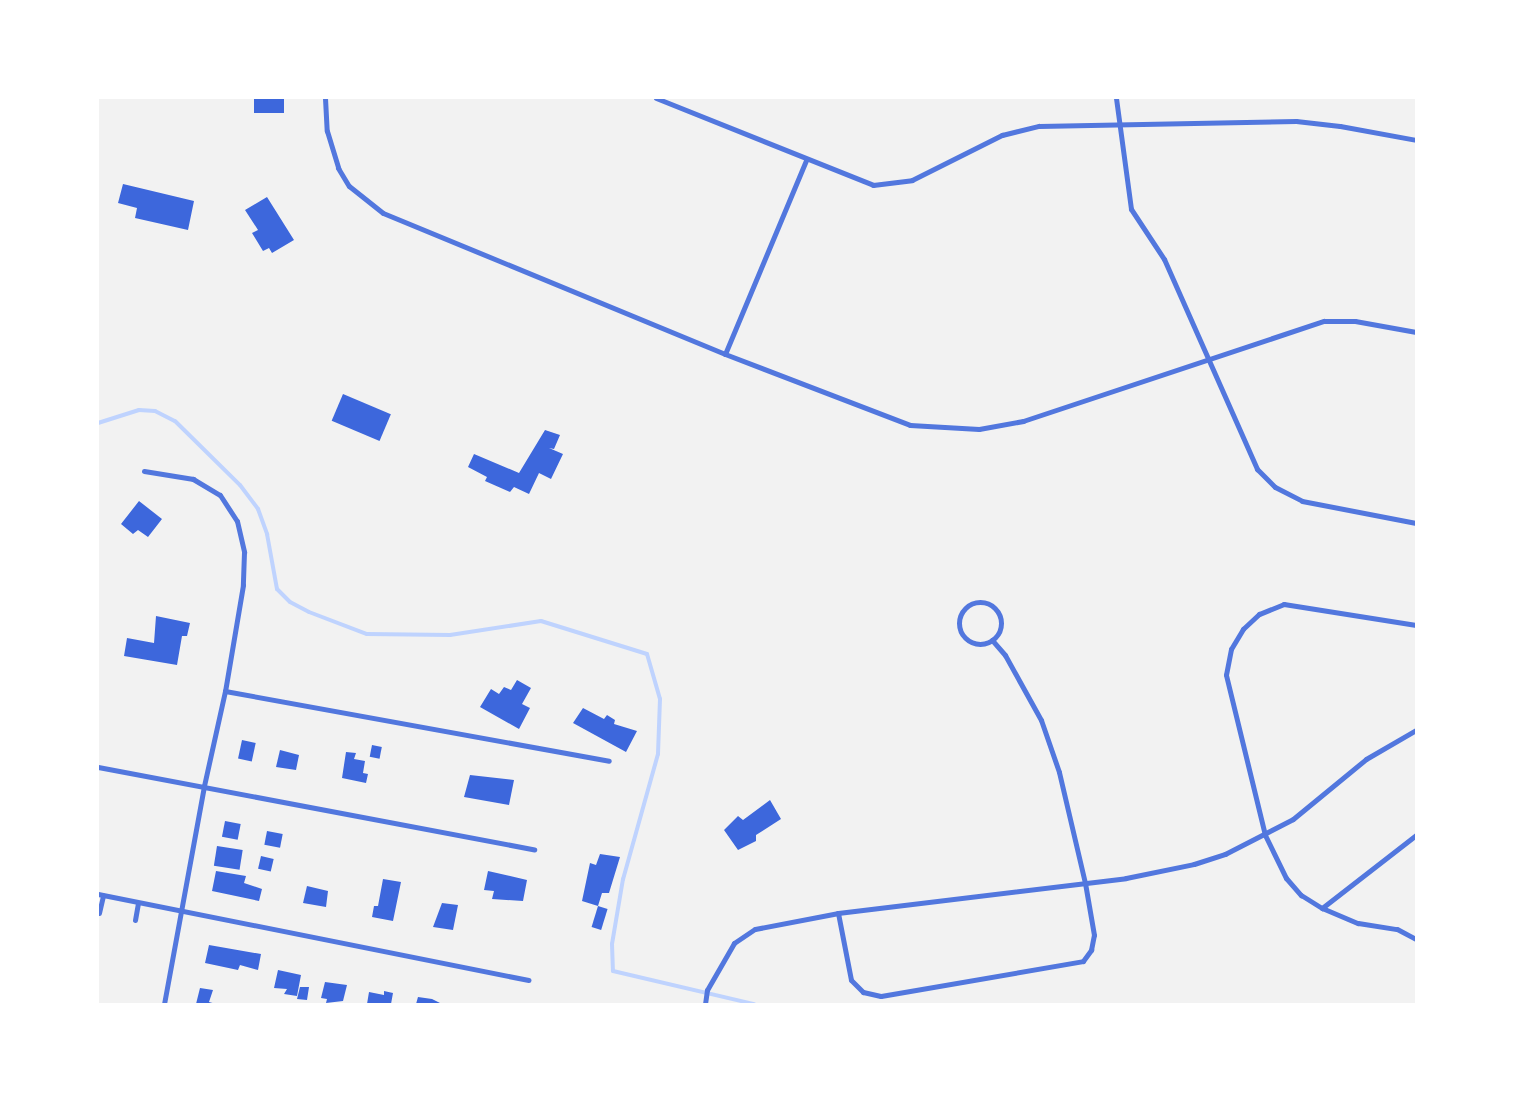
<!DOCTYPE html>
<style>
body{margin:0}
#map{position:relative;width:1514px;height:1102px;overflow:hidden;background:#f2f2f2;font-family:Literata,serif}
div>[style]{position:absolute}
[style*='--x']{left:calc(var(--x)*1px);top:calc(var(--y)*1px);width:calc(var(--w)*1px);rotate:calc(var(--a)*1deg)}
.stream>*{height:4px;margin:-2px;padding:0 2px;transform-origin:2px;border-radius:2px;background:#bfd3fe}
.building>*{inset:0;background:#3d67dc;transform-origin:0 0}
.minor>*{height:5px;margin:-2.5px;padding:0 2.5px;transform-origin:2.5px;border-radius:2.5px;background:#5277de}
.minor>.ring{margin:-2.5px;padding:0;box-sizing:content-box;background:none;border:5px solid #5277de;border-radius:50%}
span{translate:-50% -50%;white-space:nowrap;text-align:center;line-height:1.15;-webkit-text-stroke:5px #fff;paint-order:stroke}
.frame{position:absolute;inset:0;border:99px solid #fff;pointer-events:none}
</style>
<div id="map">
<div class="stream">
<div style="--x:98;--y:423;--w:43;--a:-17.6"></div>
<div style="--x:139;--y:410;--w:16;--a:4"></div>
<div style="--x:155;--y:411;--w:22;--a:27"></div>
<div style="--x:175;--y:421;--w:91;--a:44.6"></div>
<div style="--x:240;--y:485;--w:30;--a:53"></div>
<div style="--x:258;--y:509;--w:27;--a:70"></div>
<div style="--x:267;--y:534;--w:56;--a:79.7"></div>
<div style="--x:277;--y:589;--w:18;--a:45"></div>
<div style="--x:290;--y:602;--w:21;--a:28"></div>
<div style="--x:309;--y:612;--w:62;--a:20.8"></div>
<div style="--x:367;--y:634;--w:83;--a:0.7"></div>
<div style="--x:450;--y:635;--w:92;--a:-8.7"></div>
<div style="--x:541;--y:621;--w:111;--a:17.3"></div>
<div style="--x:647;--y:654;--w:47;--a:73.9"></div>
<div style="--x:660;--y:699;--w:55;--a:92.1"></div>
<div style="--x:658;--y:754;--w:130;--a:105.6"></div>
<div style="--x:623;--y:879;--w:66;--a:99.6"></div>
<div style="--x:612;--y:944;--w:27;--a:88"></div>
<div style="--x:613;--y:971;--w:145;--a:13.2"></div>
</div>
<div class="building">
<div style="left:254px;top:98px;width:30px;height:15px"></div>
<div style="clip-path:polygon(123px 184px,194px 201px,188px 230px,135px 218px,137px 208px,118px 203px)"></div>
<div style="clip-path:polygon(267px 197px,294px 240px,272px 253px,269px 248px,263px 251px,252px 233px,258px 230px,245px 210px)"></div>
<div style="left:343px;top:394px;width:52px;height:29px;rotate:23deg"></div>
<div style="clip-path:polygon(545px 430px,560px 435px,554px 449px,549px 448px,563px 454px,551px 479px,539px 473px,529px 494px,514px 487px,510px 492px,485px 481px,487px 477px,468px 467px,474px 454px,519px 473px)"></div>
<div style="clip-path:polygon(139px 501px,162px 519px,148px 537px,138px 530px,133px 534px,121px 524px)"></div>
<div style="clip-path:polygon(156px 616px,190px 623px,187px 636px,182px 636px,177px 665px,124px 656px,127px 638px,154px 643px)"></div>
<div style="clip-path:polygon(517px 680px,531px 688px,522px 704px,530px 708px,519px 729px,480px 707px,491px 689px,499px 694px,504px 687px,511px 690px)"></div>
<div style="clip-path:polygon(583px 708px,604px 719px,607px 715px,615px 720px,614px 724px,637px 731px,626px 752px,573px 723px)"></div>
<div style="left:242px;top:740px;width:14px;height:19px;rotate:12deg"></div>
<div style="left:372px;top:745px;width:10px;height:12px;rotate:11deg"></div>
<div style="clip-path:polygon(280px 750px,299px 755px,296px 770px,276px 767px)"></div>
<div style="clip-path:polygon(346px 752px,356px 753px,354px 759px,365px 761px,363px 773px,368px 774px,366px 783px,342px 778px)"></div>
<div style="clip-path:polygon(470px 775px,514px 780px,509px 805px,464px 797px)"></div>
<div style="clip-path:polygon(770px 800px,781px 819px,756px 835px,756px 841px,738px 850px,724px 830px,738px 816px,743px 820px)"></div>
<div style="left:225px;top:821px;width:16px;height:16px;rotate:11deg"></div>
<div style="left:267px;top:831px;width:16px;height:14px;rotate:11deg"></div>
<div style="left:217px;top:846px;width:26px;height:20px;rotate:9deg"></div>
<div style="clip-path:polygon(600px 854px,620px 857px,609px 893px,602px 893px,598px 906px,582px 901px,590px 863px,596px 865px)"></div>
<div style="left:261px;top:856px;width:13px;height:13px;rotate:13deg"></div>
<div style="clip-path:polygon(216px 871px,246px 876px,244px 883px,262px 889px,259px 901px,212px 891px)"></div>
<div style="clip-path:polygon(488px 871px,527px 880px,523px 901px,492px 899px,494px 891px,484px 890px)"></div>
<div style="clip-path:polygon(383px 879px,401px 882px,393px 921px,372px 917px,374px 906px,378px 906px)"></div>
<div style="clip-path:polygon(307px 886px,328px 891px,326px 907px,303px 903px)"></div>
<div style="clip-path:polygon(442px 903px,458px 905px,453px 930px,433px 927px)"></div>
<div style="left:598px;top:906px;width:10px;height:22px;rotate:17deg"></div>
<div style="clip-path:polygon(209px 945px,261px 954px,258px 970px,240px 965px,238px 970px,205px 963px)"></div>
<div style="clip-path:polygon(278px 970px,301px 975px,297px 996px,284px 994px,287px 989px,274px 988px)"></div>
<div style="clip-path:polygon(325px 982px,347px 985px,343px 1001px,326px 1003px,327px 999px,321px 998px)"></div>
<div style="clip-path:polygon(300px 987px,309px 987px,307px 1000px,297px 999px)"></div>
<div style="clip-path:polygon(200px 988px,213px 990px,209px 1002px,216px 1004px,196px 1004px)"></div>
<div style="clip-path:polygon(384px 991px,393px 993px,391px 1004px,367px 1004px,369px 992px,384px 995px)"></div>
<div style="clip-path:polygon(418px 997px,432px 999px,442px 1004px,416px 1004px)"></div>
</div>
<div class="minor">
<div style="--x:325;--y:98;--w:33;--a:87"></div>
<div style="--x:327;--y:131;--w:39;--a:73"></div>
<div style="--x:338;--y:168;--w:21;--a:59"></div>
<div style="--x:349;--y:186;--w:43;--a:38.5"></div>
<div style="--x:383;--y:213;--w:370;--a:22.4"></div>
<div style="--x:725;--y:354;--w:198;--a:21"></div>
<div style="--x:910;--y:425;--w:69;--a:3.3"></div>
<div style="--x:979;--y:429;--w:45;--a:-10.3"></div>
<div style="--x:1023;--y:421;--w:317;--a:-18.4"></div>
<div style="--x:1324;--y:321;--w:31;--a:0"></div>
<div style="--x:1355;--y:321;--w:62;--a:10.2"></div>
<div style="--x:656;--y:98;--w:234;--a:21.8"></div>
<div style="--x:873;--y:185;--w:39;--a:-7"></div>
<div style="--x:912;--y:180;--w:101;--a:-26.6"></div>
<div style="--x:1002;--y:135;--w:38;--a:-14"></div>
<div style="--x:1039;--y:126;--w:257;--a:-1.1"></div>
<div style="--x:1296;--y:121;--w:44;--a:6.5"></div>
<div style="--x:1340;--y:126;--w:77;--a:10.4"></div>
<div style="--x:1116;--y:98;--w:112;--a:82.3"></div>
<div style="--x:1131;--y:209;--w:60;--a:56.6"></div>
<div style="--x:1164;--y:259;--w:230;--a:66.1"></div>
<div style="--x:1257;--y:469;--w:25;--a:45"></div>
<div style="--x:1275;--y:487;--w:30;--a:27"></div>
<div style="--x:1302;--y:501;--w:116;--a:10.9"></div>
<div style="--x:725;--y:354;--w:210;--a:-67.3"></div>
<div style="--x:144;--y:471;--w:50;--a:9.3"></div>
<div style="--x:193;--y:479;--w:31;--a:31"></div>
<div style="--x:220;--y:495;--w:31;--a:57"></div>
<div style="--x:237;--y:521;--w:32;--a:77"></div>
<div style="--x:244;--y:552;--w:33;--a:92"></div>
<div style="--x:243;--y:585;--w:108;--a:99.6"></div>
<div style="--x:225;--y:691;--w:97;--a:102.5"></div>
<div style="--x:204;--y:786;--w:222;--a:100.4"></div>
<div class="ring" style="left:959px;top:602px;width:37px;height:37px"></div>
<div style="--x:1416;--y:625;--w:134;--a:-171"></div>
<div style="--x:1284;--y:604;--w:27;--a:158"></div>
<div style="--x:1259;--y:614;--w:22;--a:137"></div>
<div style="--x:1243;--y:629;--w:23;--a:121"></div>
<div style="--x:1231;--y:649;--w:26;--a:101"></div>
<div style="--x:1226;--y:675;--w:165;--a:76.3"></div>
<div style="--x:1265;--y:835;--w:48;--a:64"></div>
<div style="--x:1286;--y:878;--w:23;--a:49"></div>
<div style="--x:1301;--y:895;--w:25;--a:32"></div>
<div style="--x:1322;--y:908;--w:39;--a:23"></div>
<div style="--x:1358;--y:923;--w:39;--a:9"></div>
<div style="--x:1397;--y:929;--w:21;--a:28"></div>
<div style="--x:225;--y:691;--w:390;--a:10.3"></div>
<div style="--x:98;--y:767;--w:444;--a:10.7"></div>
<div style="--x:98;--y:894;--w:439;--a:11.3"></div>
<div style="--x:1322;--y:908;--w:119;--a:-37.8"></div>
<div style="--x:99;--y:913;--w:18;--a:-77"></div>
<div style="--x:838;--y:913;--w:68;--a:79"></div>
<div style="--x:851;--y:980;--w:17;--a:45"></div>
<div style="--x:863;--y:992;--w:18;--a:13"></div>
<div style="--x:881;--y:996;--w:205;--a:-9.8"></div>
<div style="--x:1083;--y:961;--w:14;--a:-54"></div>
<div style="--x:1091;--y:950;--w:15;--a:-79"></div>
<div style="--x:1094;--y:935;--w:53;--a:-99.8"></div>
<div style="--x:1085;--y:883;--w:114;--a:-103.2"></div>
<div style="--x:1059;--y:772;--w:55;--a:-109.1"></div>
<div style="--x:1041;--y:720;--w:74;--a:-119"></div>
<div style="--x:1005;--y:655;--w:20;--a:-131"></div>
<div style="--x:135;--y:920;--w:17;--a:-80"></div>
<div style="--x:705;--y:1004;--w:14;--a:-82"></div>
<div style="--x:707;--y:990;--w:54;--a:-60.1"></div>
<div style="--x:734;--y:943;--w:25;--a:-34"></div>
<div style="--x:755;--y:929;--w:85;--a:-10.9"></div>
<div style="--x:838;--y:913;--w:290;--a:-6.9"></div>
<div style="--x:1126;--y:878;--w:69;--a:-11.6"></div>
<div style="--x:1194;--y:864;--w:33;--a:-18"></div>
<div style="--x:1225;--y:854;--w:76;--a:-27.2"></div>
<div style="--x:1293;--y:819;--w:94;--a:-39.4"></div>
<div style="--x:1366;--y:759;--w:58;--a:-30.1"></div>
</div>
<div class="frame"></div>
</div>
